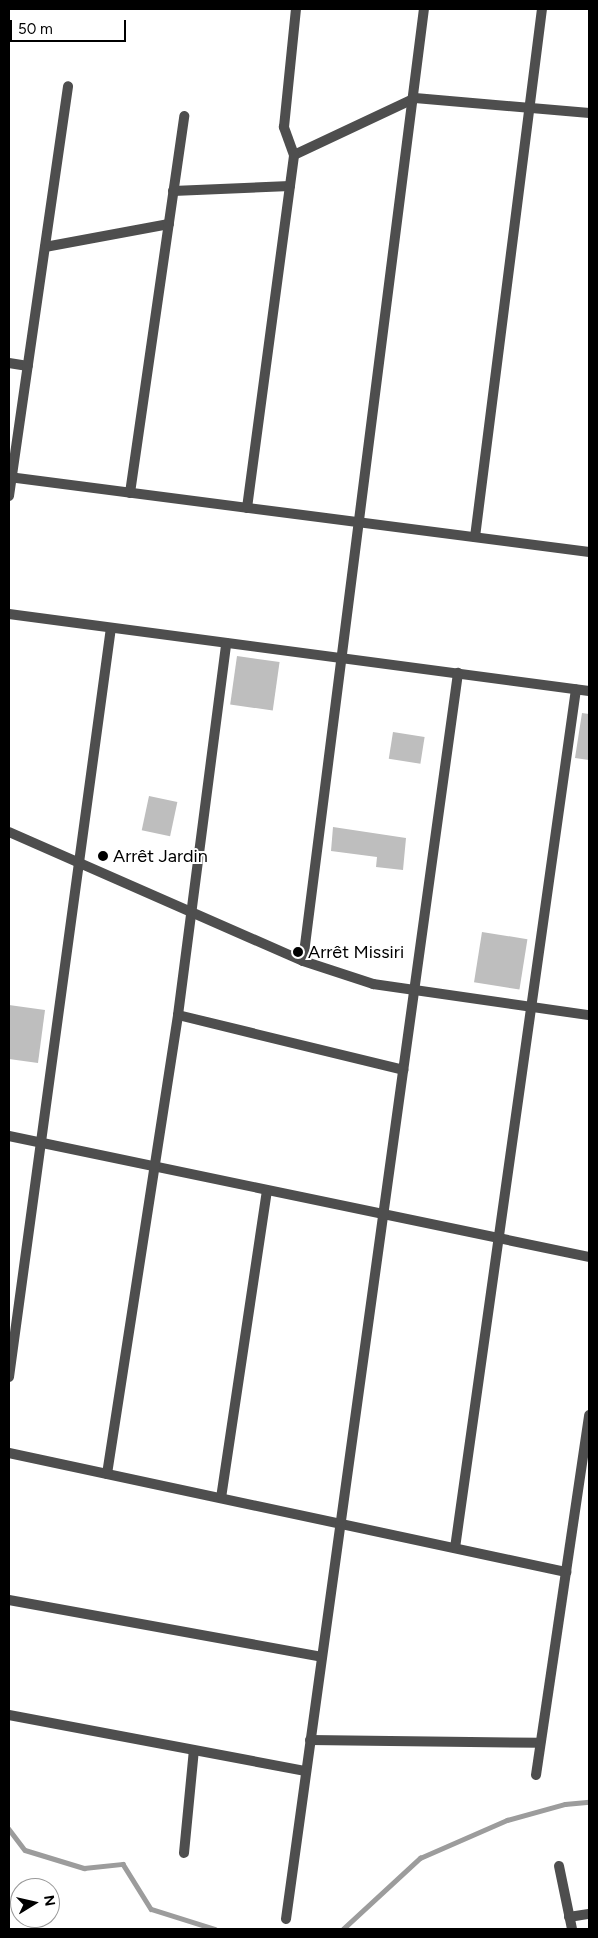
<!DOCTYPE html>
<meta charset="utf-8">
<style>
body{margin:0}
#map{position:relative;width:598px;height:1938px;overflow:hidden;background:#fff;font-family:Figtree,sans-serif}
div>[style]{position:absolute}
[style*='--x']{left:calc(var(--x)*1px);top:calc(var(--y)*1px);width:calc(var(--w)*1px);rotate:calc(var(--a)*1deg)}
.stream>*{height:4.5px;margin:-2.25px;padding:0 2.25px;transform-origin:2.25px;border-radius:2.25px;background:#9c9c9c}
.building>*{inset:0;background:#bebebe;transform-origin:0 0}
.minor>*{height:10px;margin:-5px;padding:0 5px;transform-origin:5px;border-radius:5px;background:#4e4e4e}
.tertiary>*{height:10px;margin:-5px;padding:0 5px;transform-origin:5px;border-radius:5px;background:#4e4e4e}
.dots>*{width:14px;height:14px;translate:-50% -50%;box-sizing:border-box;border:2px solid #fff;border-radius:50%}
span{translate:-50% -50%;white-space:nowrap;text-align:center;line-height:1.15;-webkit-text-stroke:4px #fff;paint-order:stroke}
.poi-label{font-size:18px;color:#000}
.left{translate:0 -50%;text-align:left}
.frame{position:absolute;inset:0;border:10px solid #000;pointer-events:none}
.north{position:absolute;left:10px;top:1878px;width:50px;height:50px;box-sizing:border-box;background:#fff;border:1px solid #999;border-radius:50%;rotate:81deg;font-size:14px;font-weight:700;line-height:20px;text-align:center;color:#000}
.north::after{content:'';display:block;margin:auto;width:18px;height:22px;background:#000;clip-path:polygon(50% 0,100% 100%,50% 72%,0 100%)}
.scale{position:absolute;left:10px;top:20px;width:116px;height:22px;box-sizing:border-box;border:2px solid #000;border-top:0;padding-left:6px;font-size:15px;line-height:18px;white-space:nowrap;color:#000;-webkit-text-stroke:4px #fff;paint-order:stroke}
</style>
<div id="map">
<div class="stream">
<div style="--x:9;--y:1829;--w:26;--a:53"></div>
<div style="--x:25;--y:1850;--w:62;--a:17"></div>
<div style="--x:84;--y:1868;--w:39;--a:-6"></div>
<div style="--x:123;--y:1864;--w:53;--a:58.1"></div>
<div style="--x:151;--y:1909;--w:67;--a:17.4"></div>
<div style="--x:343;--y:1929;--w:105;--a:-42.7"></div>
<div style="--x:420;--y:1858;--w:95;--a:-23.6"></div>
<div style="--x:507;--y:1820;--w:60;--a:-15.4"></div>
<div style="--x:565;--y:1804;--w:24;--a:-5"></div>
</div>
<div class="building">
<div style="left:237px;top:656px;width:43px;height:49px;rotate:8deg"></div>
<div style="clip-path:polygon(582px 713px,589px 714px,589px 760px,575px 758px)"></div>
<div style="left:393px;top:732px;width:32px;height:27px;rotate:9deg"></div>
<div style="left:149px;top:796px;width:29px;height:35px;rotate:12deg"></div>
<div style="clip-path:polygon(333px 827px,406px 838px,403px 870px,376px 867px,377px 857px,331px 851px)"></div>
<div style="left:482px;top:932px;width:46px;height:51px;rotate:9deg"></div>
<div style="clip-path:polygon(9px 1005px,45px 1010px,38px 1063px,9px 1059px)"></div>
</div>
<div class="minor">
<div style="--x:294;--y:155;--w:134;--a:-25.2"></div>
<div style="--x:415;--y:98;--w:175;--a:4.9"></div>
<div style="--x:173;--y:191;--w:117;--a:-2.4"></div>
<div style="--x:45;--y:247;--w:126;--a:-10.5"></div>
<div style="--x:9;--y:363;--w:19;--a:9"></div>
<div style="--x:9;--y:477;--w:585;--a:7.37"></div>
<div style="--x:130;--y:493;--w:381;--a:-81.8"></div>
<div style="--x:9;--y:496;--w:414;--a:-81.8"></div>
<div style="--x:247;--y:508;--w:356;--a:-82.4"></div>
<div style="--x:294;--y:155;--w:30;--a:-110"></div>
<div style="--x:284;--y:127;--w:119;--a:-84.2"></div>
<div style="--x:475;--y:537;--w:532;--a:-82.77"></div>
<div style="--x:9;--y:614;--w:585;--a:7.56"></div>
<div style="--x:303;--y:961;--w:960;--a:-82.76"></div>
<div style="--x:178;--y:1015;--w:232;--a:13.7"></div>
<div style="--x:9;--y:1136;--w:592;--a:11.78"></div>
<div style="--x:9;--y:1377;--w:756;--a:-82.25"></div>
<div style="--x:9;--y:1453;--w:570;--a:12.06"></div>
<div style="--x:107;--y:1474;--w:464;--a:-81.2"></div>
<div style="--x:178;--y:1015;--w:375;--a:-82.6"></div>
<div style="--x:221;--y:1498;--w:311;--a:-81.5"></div>
<div style="--x:455;--y:1548;--w:867;--a:-81.98"></div>
<div style="--x:9;--y:1600;--w:318;--a:10.3"></div>
<div style="--x:9;--y:1715;--w:302;--a:10.7"></div>
<div style="--x:310;--y:1740;--w:230;--a:0.7"></div>
<div style="--x:536;--y:1775;--w:364;--a:-81.6"></div>
<div style="--x:184;--y:1853;--w:103;--a:-84.5"></div>
<div style="--x:559;--y:1866;--w:64;--a:78.3"></div>
<div style="--x:569;--y:1917;--w:20;--a:-9"></div>
<div style="--x:286;--y:1919;--w:1258;--a:-82.14"></div>
</div>
<div class="tertiary">
<div style="--x:9;--y:832;--w:321;--a:23.7"></div>
<div style="--x:303;--y:961;--w:74;--a:18.2"></div>
<div style="--x:373;--y:984;--w:218;--a:8.2"></div>
</div>
<div class="dots">
<div style="left:103px;top:856px;background:#000"></div>
<div style="left:298px;top:952px;background:#000"></div>
</div>
<div class="poi-label">
<span class="left" style="left:113px;top:856px">Arrêt Jardin</span>
<span class="left" style="left:308px;top:952px">Arrêt Missiri</span>
</div>
<div class="frame"></div>
<div class="north">N</div>
<div class="scale">50 m</div>
</div>
